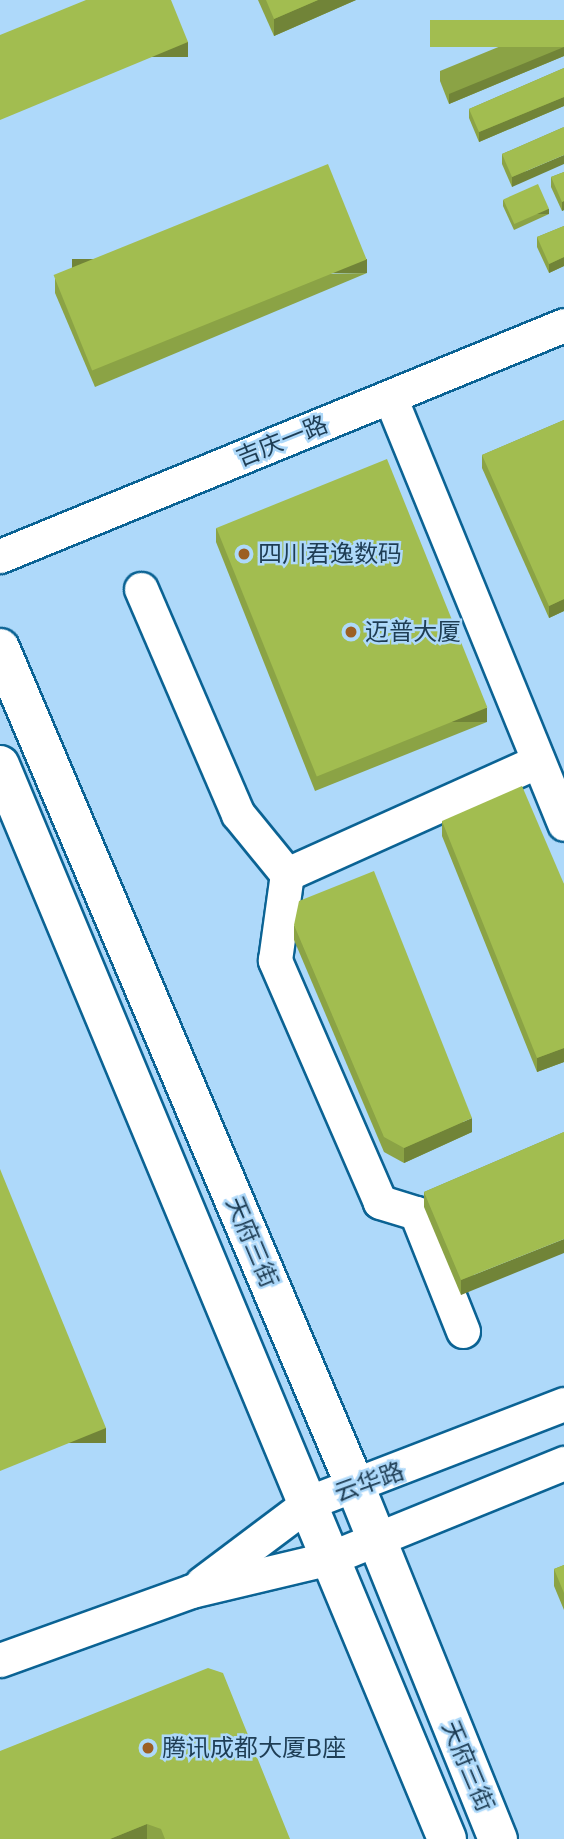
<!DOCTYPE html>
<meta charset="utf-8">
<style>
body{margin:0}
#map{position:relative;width:564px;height:1839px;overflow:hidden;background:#aed9fa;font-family:Helvetica,"Noto Sans SC",sans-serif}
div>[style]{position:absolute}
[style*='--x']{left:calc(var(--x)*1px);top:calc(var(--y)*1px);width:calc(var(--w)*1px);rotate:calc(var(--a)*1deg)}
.roads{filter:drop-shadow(2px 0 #0b6394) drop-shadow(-2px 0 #0b6394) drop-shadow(0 2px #0b6394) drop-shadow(0 -2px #0b6394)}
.street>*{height:33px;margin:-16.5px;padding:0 16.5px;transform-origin:16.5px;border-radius:16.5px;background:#fff}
.secondary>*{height:38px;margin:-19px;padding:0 19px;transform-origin:19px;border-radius:19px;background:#fff}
.wall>*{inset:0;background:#8ba345}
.shaded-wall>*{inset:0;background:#718438;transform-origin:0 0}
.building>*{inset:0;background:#a2bd50;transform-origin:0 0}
.dots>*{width:19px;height:19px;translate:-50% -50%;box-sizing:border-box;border:4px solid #aed9fa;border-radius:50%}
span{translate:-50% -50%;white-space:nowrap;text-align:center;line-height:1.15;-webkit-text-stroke:5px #aed9fa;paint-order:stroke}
.street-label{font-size:24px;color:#1e3d54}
.poi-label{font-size:24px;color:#1e3d54}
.left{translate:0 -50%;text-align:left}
</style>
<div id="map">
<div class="roads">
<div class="street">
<div style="--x:390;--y:397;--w:461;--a:67.8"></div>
<div style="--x:0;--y:556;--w:609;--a:-22.27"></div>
<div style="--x:141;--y:589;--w:245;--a:66.7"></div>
<div style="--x:238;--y:814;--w:77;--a:50.8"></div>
<div style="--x:463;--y:1331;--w:127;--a:-111.7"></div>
<div style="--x:416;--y:1213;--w:38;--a:-163"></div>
<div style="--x:380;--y:1202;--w:264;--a:-113.5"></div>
<div style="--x:275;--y:960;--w:87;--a:-82.1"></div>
<div style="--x:287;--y:874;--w:275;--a:-24.2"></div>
<div style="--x:202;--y:1583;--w:135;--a:-36.9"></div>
<div style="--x:310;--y:1502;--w:272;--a:-21.1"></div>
<div style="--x:0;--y:1660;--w:204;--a:-19.8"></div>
<div style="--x:192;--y:1591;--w:142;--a:-13.4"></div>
<div style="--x:330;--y:1558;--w:253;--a:-22.1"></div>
</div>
<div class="secondary">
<div style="--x:0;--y:648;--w:912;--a:67.03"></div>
<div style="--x:356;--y:1488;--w:379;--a:68"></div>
<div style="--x:0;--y:765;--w:1163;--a:67.4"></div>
</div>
</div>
<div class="wall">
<div style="clip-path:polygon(258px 0,356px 0,274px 36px)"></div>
<div style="clip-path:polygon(564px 20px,564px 56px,449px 104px,440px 81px,440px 71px)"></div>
<div style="clip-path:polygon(564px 68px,564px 106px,479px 142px,469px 118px,469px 109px)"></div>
<div style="clip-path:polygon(564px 127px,512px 187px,502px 164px,502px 154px)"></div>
<div style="clip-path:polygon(564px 172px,564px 210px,562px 211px,551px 187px,551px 177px)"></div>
<div style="clip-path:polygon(503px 200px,549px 214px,514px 230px,503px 206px)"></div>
<div style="clip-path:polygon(564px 226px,564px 266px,549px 273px,537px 247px,537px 237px)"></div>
<div style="clip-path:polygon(367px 273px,95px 387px,55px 293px,55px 279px)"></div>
<div style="clip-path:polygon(564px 420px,564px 611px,549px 618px,482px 468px,482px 455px)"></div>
<div style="clip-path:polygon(216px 528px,487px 722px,315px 791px,216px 542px)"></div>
<div style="clip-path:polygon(442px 821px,564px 884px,564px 1062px,537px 1072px,442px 836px)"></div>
<div style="clip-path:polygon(294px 925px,472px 1132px,404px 1163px,384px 1152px,294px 940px)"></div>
<div style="clip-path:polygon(564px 1132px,461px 1295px,424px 1207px,424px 1192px)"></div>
<div style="clip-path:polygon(564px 1565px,564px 1610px,554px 1586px,554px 1569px)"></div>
<div style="clip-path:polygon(0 1751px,290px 1839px,0 1839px)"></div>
</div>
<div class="shaded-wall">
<div style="clip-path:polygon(318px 0,356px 0,274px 36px,274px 19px)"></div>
<div style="left:188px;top:42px;width:15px;height:204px;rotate:90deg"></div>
<div style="clip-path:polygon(564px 47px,564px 56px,449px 104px,449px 94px)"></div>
<div style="clip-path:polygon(564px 97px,564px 106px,479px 142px,479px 132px)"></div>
<div style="clip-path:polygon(564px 155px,564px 164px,512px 187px,512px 177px)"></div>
<div style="clip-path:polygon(564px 201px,564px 210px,562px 211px,562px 202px)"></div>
<div style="left:549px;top:209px;width:5px;height:38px;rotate:90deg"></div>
<div style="clip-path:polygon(564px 257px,564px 266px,549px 273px,549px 264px)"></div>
<div style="left:367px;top:259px;width:14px;height:295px;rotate:90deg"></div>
<div style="clip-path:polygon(564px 599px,564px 611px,549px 618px,549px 606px)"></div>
<div style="left:487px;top:708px;width:14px;height:185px;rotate:90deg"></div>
<div style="clip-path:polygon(564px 1048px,564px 1062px,537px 1072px,537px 1058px)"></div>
<div style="clip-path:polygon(472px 1118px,472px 1132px,404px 1163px,404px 1148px)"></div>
<div style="clip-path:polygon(564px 1239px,564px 1253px,461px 1295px,461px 1280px)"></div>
<div style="left:106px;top:1428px;width:15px;height:114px;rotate:90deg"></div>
<div style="clip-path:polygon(147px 1824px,147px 1839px,110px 1839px)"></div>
</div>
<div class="building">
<div style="clip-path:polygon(86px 0,171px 0,188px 42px,0 120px,0 35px)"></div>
<div style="clip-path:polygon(266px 0,318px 0,274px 19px)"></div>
<div style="left:564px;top:20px;width:27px;height:134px;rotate:90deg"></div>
<div style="clip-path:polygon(564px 68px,564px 97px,479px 132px,469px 109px)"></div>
<div style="clip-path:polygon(564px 127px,564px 155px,512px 177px,502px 154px)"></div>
<div style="left:328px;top:164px;width:103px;height:296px;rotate:68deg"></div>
<div style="clip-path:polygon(564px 172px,564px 201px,562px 202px,551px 177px)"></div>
<div style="left:538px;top:184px;width:27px;height:38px;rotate:66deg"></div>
<div style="clip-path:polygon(564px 226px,564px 257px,549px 264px,537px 237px)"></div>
<div style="clip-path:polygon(564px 420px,564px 599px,549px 606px,482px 455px)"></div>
<div style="left:387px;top:459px;width:268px;height:184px;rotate:68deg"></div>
<div style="clip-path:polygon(522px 786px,564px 884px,564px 1048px,537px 1058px,442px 821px)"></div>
<div style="clip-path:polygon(374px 871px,472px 1118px,404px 1148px,384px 1137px,294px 925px,299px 901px)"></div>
<div style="clip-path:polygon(564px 1132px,564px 1239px,461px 1280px,424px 1192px)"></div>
<div style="clip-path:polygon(0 1169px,106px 1428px,0 1471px)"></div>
<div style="clip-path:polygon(564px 1565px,564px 1593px,554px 1569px)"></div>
<div style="clip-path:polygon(208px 1668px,223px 1673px,290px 1839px,165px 1839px,161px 1829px,147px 1824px,110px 1839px,0 1839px,0 1751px)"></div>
</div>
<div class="dots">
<div style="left:244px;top:554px;background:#9c5f23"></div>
<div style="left:351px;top:632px;background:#9c5f23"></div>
<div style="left:148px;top:1748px;background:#9c5f23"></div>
</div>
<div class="street-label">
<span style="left:282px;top:441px;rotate:-22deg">吉庆一路</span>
<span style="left:252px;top:1242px;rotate:67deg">天府三街</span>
<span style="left:369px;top:1482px;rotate:-20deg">云华路</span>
<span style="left:468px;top:1766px;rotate:67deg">天府三街</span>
</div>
<div class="poi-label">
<span class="left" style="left:258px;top:554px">四川君逸数码</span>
<span class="left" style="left:365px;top:632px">迈普大厦</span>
<span class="left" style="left:162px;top:1748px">腾讯成都大厦B座</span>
</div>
</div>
